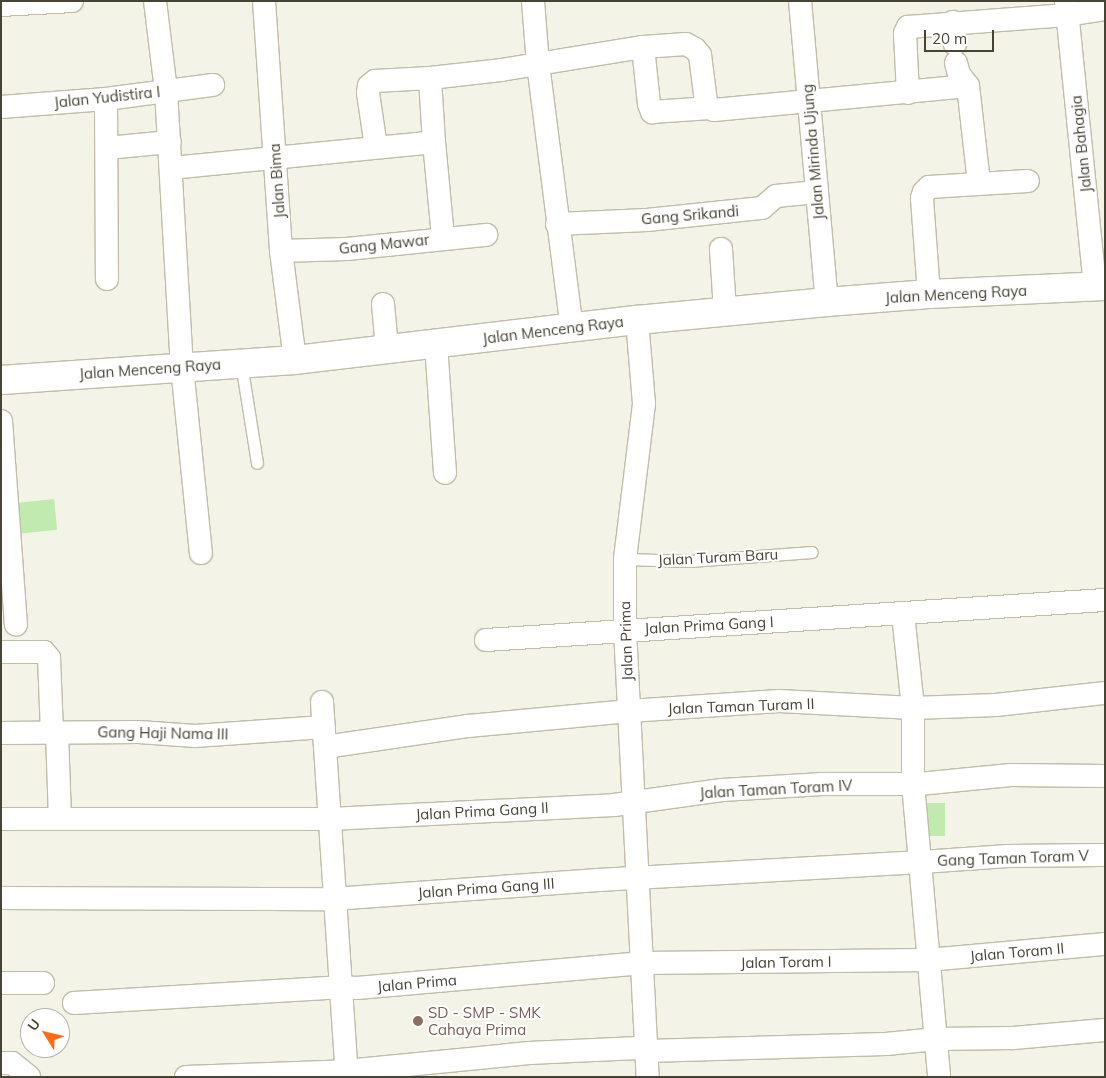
<!DOCTYPE html>
<style>
body{margin:0}
#map{position:relative;width:1106px;height:1078px;overflow:hidden;background:#f4f3e7;font-family:Mulish,sans-serif}
div>[style]{position:absolute}
[style*='--x']{left:calc(var(--x)*1px);top:calc(var(--y)*1px);width:calc(var(--w)*1px);rotate:calc(var(--a)*1deg)}
.green>*{inset:0;background:#c1eaae;transform-origin:0 0}
.roads{filter:drop-shadow(1px 0 #c0bda9) drop-shadow(-1px 0 #c0bda9) drop-shadow(0 1px #c0bda9) drop-shadow(0 -1px #c0bda9)}
.service>*{height:11px;margin:-5.5px;padding:0 5.5px;transform-origin:5.5px;border-radius:5.5px;background:#fff}
.minor>*{height:22px;margin:-11px;padding:0 11px;transform-origin:11px;border-radius:11px;background:#fff}
.tertiary>*{height:28px;margin:-14px;padding:0 14px;transform-origin:14px;border-radius:14px;background:#fff}
.dots>*{width:14px;height:14px;translate:-50% -50%;box-sizing:border-box;border:2px solid #fff;border-radius:50%}
span{translate:-50% -50%;white-space:nowrap;text-align:center;line-height:1.15;-webkit-text-stroke:4px #fff;paint-order:stroke}
.street-label{font-size:15px;color:#474435}
.education-label{font-size:15px;color:#785e54}
.left{translate:0 -50%;text-align:left}
.frame{position:absolute;inset:0;border:2px solid #474435;pointer-events:none}
.north{position:absolute;left:20px;top:1008px;width:50px;height:50px;box-sizing:border-box;background:#fff;border:1px solid #b5b4ae;border-radius:50%;rotate:306deg;font-size:14px;font-weight:700;line-height:20px;text-align:center;color:#474435}
.north::after{content:'';display:block;margin:auto;width:18px;height:22px;background:#ff6c13;clip-path:polygon(50% 0,100% 100%,50% 72%,0 100%)}
.scale{position:absolute;left:924px;top:30px;width:70px;height:22px;box-sizing:border-box;border:2px solid #474435;border-top:0;padding-left:6px;font-size:15px;line-height:18px;white-space:nowrap;color:#474435;-webkit-text-stroke:4px #fff;paint-order:stroke}
</style>
<div id="map">
<div class="green">
<div style="left:54px;top:499px;width:31px;height:41px;rotate:84deg"></div>
<div style="left:927px;top:803px;width:18px;height:33px"></div>
</div>
<div class="roads">
<div class="service">
<div style="--x:241;--y:363;--w:101;--a:80.9"></div>
<div style="--x:625;--y:559;--w:65;--a:1.8"></div>
<div style="--x:690;--y:561;--w:122;--a:-4.2"></div>
</div>
<div class="minor">
<div style="--x:155;--y:1;--w:91;--a:83"></div>
<div style="--x:166;--y:91;--w:276;--a:86.7"></div>
<div style="--x:182;--y:367;--w:187;--a:84.2"></div>
<div style="--x:264;--y:1;--w:251;--a:86.1"></div>
<div style="--x:281;--y:251;--w:110;--a:82.7"></div>
<div style="--x:533;--y:1;--w:63;--a:85.5"></div>
<div style="--x:538;--y:64;--w:267;--a:82.7"></div>
<div style="--x:800;--y:1;--w:302;--a:84.9"></div>
<div style="--x:1066;--y:1;--w:287;--a:84.2"></div>
<div style="--x:1;--y:5;--w:71;--a:-3.2"></div>
<div style="--x:953;--y:22;--w:22;--a:85"></div>
<div style="--x:643;--y:47;--w:57;--a:84"></div>
<div style="--x:649;--y:104;--w:9;--a:69"></div>
<div style="--x:652;--y:112;--w:58;--a:-3.9"></div>
<div style="--x:710;--y:108;--w:4;--a:27"></div>
<div style="--x:714;--y:110;--w:255;--a:-5.4"></div>
<div style="--x:956;--y:63;--w:11;--a:75"></div>
<div style="--x:959;--y:74;--w:15;--a:53"></div>
<div style="--x:968;--y:86;--w:98;--a:83.5"></div>
<div style="--x:908;--y:93;--w:60;--a:-92.9"></div>
<div style="--x:905;--y:33;--w:7;--a:-63"></div>
<div style="--x:908;--y:27;--w:159;--a:-4.3"></div>
<div style="--x:1067;--y:15;--w:38;--a:-9"></div>
<div style="--x:106;--y:99;--w:180;--a:89.7"></div>
<div style="--x:1;--y:107;--w:105;--a:-4.4"></div>
<div style="--x:106;--y:99;--w:108;--a:-7.5"></div>
<div style="--x:434;--y:142;--w:96;--a:84.6"></div>
<div style="--x:376;--y:147;--w:55;--a:-98.4"></div>
<div style="--x:368;--y:93;--w:7;--a:-82"></div>
<div style="--x:369;--y:86;--w:8;--a:-40"></div>
<div style="--x:375;--y:81;--w:55;--a:-3.1"></div>
<div style="--x:430;--y:78;--w:71;--a:-6.4"></div>
<div style="--x:501;--y:70;--w:144;--a:-9.2"></div>
<div style="--x:643;--y:47;--w:43;--a:-4"></div>
<div style="--x:686;--y:44;--w:10;--a:29"></div>
<div style="--x:695;--y:49;--w:8;--a:50"></div>
<div style="--x:700;--y:55;--w:47;--a:82.7"></div>
<div style="--x:706;--y:102;--w:7;--a:56"></div>
<div style="--x:107;--y:148;--w:63;--a:-5.4"></div>
<div style="--x:171;--y:168;--w:264;--a:-5.6"></div>
<div style="--x:434;--y:142;--w:64;--a:-93.6"></div>
<div style="--x:557;--y:224;--w:90;--a:-2.5"></div>
<div style="--x:647;--y:220;--w:116;--a:-6"></div>
<div style="--x:762;--y:208;--w:18;--a:-41"></div>
<div style="--x:776;--y:196;--w:41;--a:-5.6"></div>
<div style="--x:721;--y:249;--w:62;--a:86.3"></div>
<div style="--x:281;--y:251;--w:66;--a:-1.7"></div>
<div style="--x:347;--y:249;--w:140;--a:-5.8"></div>
<div style="--x:929;--y:294;--w:96;--a:-94.2"></div>
<div style="--x:922;--y:198;--w:6;--a:-72"></div>
<div style="--x:924;--y:192;--w:7;--a:-45"></div>
<div style="--x:929;--y:187;--w:99;--a:-3.5"></div>
<div style="--x:383;--y:304;--w:45;--a:84.9"></div>
<div style="--x:637;--y:320;--w:84;--a:85.2"></div>
<div style="--x:644;--y:404;--w:156;--a:97"></div>
<div style="--x:625;--y:559;--w:71;--a:90"></div>
<div style="--x:625;--y:630;--w:448;--a:87.1"></div>
<div style="--x:436;--y:344;--w:129;--a:86"></div>
<div style="--x:1;--y:421;--w:204;--a:85.8"></div>
<div style="--x:903;--y:614;--w:95;--a:83.9"></div>
<div style="--x:913;--y:708;--w:76;--a:90"></div>
<div style="--x:913;--y:784;--w:294;--a:84.9"></div>
<div style="--x:486;--y:640;--w:620;--a:-3.7"></div>
<div style="--x:1;--y:652;--w:43;--a:0"></div>
<div style="--x:44;--y:652;--w:8;--a:50"></div>
<div style="--x:49;--y:658;--w:75;--a:87.7"></div>
<div style="--x:322;--y:702;--w:376;--a:86.2"></div>
<div style="--x:1;--y:733;--w:138;--a:-0.4"></div>
<div style="--x:139;--y:732;--w:56;--a:4.1"></div>
<div style="--x:195;--y:736;--w:129;--a:-4"></div>
<div style="--x:57;--y:733;--w:86;--a:88"></div>
<div style="--x:325;--y:747;--w:145;--a:-8.4"></div>
<div style="--x:468;--y:726;--w:162;--a:-5.3"></div>
<div style="--x:629;--y:711;--w:150;--a:-3.8"></div>
<div style="--x:779;--y:701;--w:134;--a:3"></div>
<div style="--x:913;--y:708;--w:83;--a:-2.1"></div>
<div style="--x:996;--y:705;--w:110;--a:-6.3"></div>
<div style="--x:1;--y:819;--w:329;--a:0"></div>
<div style="--x:330;--y:819;--w:284;--a:-2.8"></div>
<div style="--x:614;--y:805;--w:109;--a:-7.9"></div>
<div style="--x:722;--y:790;--w:101;--a:-3.4"></div>
<div style="--x:823;--y:784;--w:96;--a:0"></div>
<div style="--x:919;--y:784;--w:92;--a:-5.6"></div>
<div style="--x:1011;--y:775;--w:94;--a:0.6"></div>
<div style="--x:1;--y:898;--w:332;--a:0.2"></div>
<div style="--x:333;--y:899;--w:266;--a:-4.1"></div>
<div style="--x:598;--y:880;--w:324;--a:-3.2"></div>
<div style="--x:922;--y:862;--w:86;--a:-4"></div>
<div style="--x:1008;--y:856;--w:97;--a:-0.6"></div>
<div style="--x:1;--y:983;--w:42;--a:0"></div>
<div style="--x:74;--y:1003;--w:266;--a:-3.4"></div>
<div style="--x:340;--y:987;--w:17;--a:3"></div>
<div style="--x:357;--y:988;--w:287;--a:-5"></div>
<div style="--x:643;--y:963;--w:285;--a:-0.6"></div>
<div style="--x:928;--y:960;--w:178;--a:-5.2"></div>
<div style="--x:1;--y:1063;--w:11;--a:0"></div>
<div style="--x:12;--y:1063;--w:22;--a:39"></div>
<div style="--x:186;--y:1077;--w:160;--a:-2.1"></div>
<div style="--x:346;--y:1071;--w:184;--a:-5.6"></div>
<div style="--x:529;--y:1053;--w:109;--a:-2.6"></div>
<div style="--x:638;--y:1048;--w:9;--a:18"></div>
<div style="--x:647;--y:1051;--w:239;--a:-1.7"></div>
<div style="--x:886;--y:1044;--w:51;--a:-5.6"></div>
<div style="--x:937;--y:1039;--w:76;--a:-0.8"></div>
<div style="--x:1013;--y:1038;--w:92;--a:-5"></div>
</div>
<div class="tertiary">
<div style="--x:1;--y:380;--w:295;--a:-3.9"></div>
<div style="--x:295;--y:360;--w:344;--a:-6.7"></div>
<div style="--x:637;--y:320;--w:191;--a:-5.4"></div>
<div style="--x:827;--y:302;--w:102;--a:-4.5"></div>
<div style="--x:929;--y:294;--w:176;--a:-2.6"></div>
</div>
</div>
<div class="dots">
<div style="left:418px;top:1021px;background:#8d6e63"></div>
</div>
<div class="street-label">
<span style="left:107px;top:97px;rotate:-6deg">Jalan Yudistira I</span>
<span style="left:1081px;top:144px;rotate:-96deg">Jalan Bahagia</span>
<span style="left:813px;top:152px;rotate:-95deg">Jalan Mirinda Ujung</span>
<span style="left:277px;top:181px;rotate:-94deg">Jalan Bima</span>
<span style="left:690px;top:215px;rotate:-5deg">Gang Srikandi</span>
<span style="left:384px;top:244px;rotate:-6deg">Gang Mawar</span>
<span style="left:956px;top:294px;rotate:-3deg">Jalan Menceng Raya</span>
<span style="left:553px;top:330px;rotate:-7deg">Jalan Menceng Raya</span>
<span style="left:150px;top:369px;rotate:-4deg">Jalan Menceng Raya</span>
<span style="left:718px;top:557px;rotate:-3deg">Jalan Turam Baru</span>
<span style="left:709px;top:625px;rotate:-3deg">Jalan Prima Gang I</span>
<span style="left:626px;top:641px;rotate:-92deg">Jalan Prima</span>
<span style="left:741px;top:706px;rotate:-2deg">Jalan Taman Turam II</span>
<span style="left:163px;top:733px;rotate:1deg">Gang Haji Nama III</span>
<span style="left:776px;top:789px;rotate:-3deg">Jalan Taman Toram IV</span>
<span style="left:482px;top:811px;rotate:-3deg">Jalan Prima Gang II</span>
<span style="left:1013px;top:858px;rotate:-2deg">Gang Taman Toram V</span>
<span style="left:486px;top:888px;rotate:-4deg">Jalan Prima Gang III</span>
<span style="left:1017px;top:952px;rotate:-5deg">Jalan Toram II</span>
<span style="left:786px;top:962px;rotate:-1deg">Jalan Toram I</span>
<span style="left:417px;top:983px;rotate:-5deg">Jalan Prima</span>
</div>
<div class="education-label">
<span class="left" style="left:428px;top:1021px">SD - SMP - SMK<br>Cahaya Prima</span>
</div>
<div class="frame"></div>
<div class="north">U</div>
<div class="scale">20 m</div>
</div>
